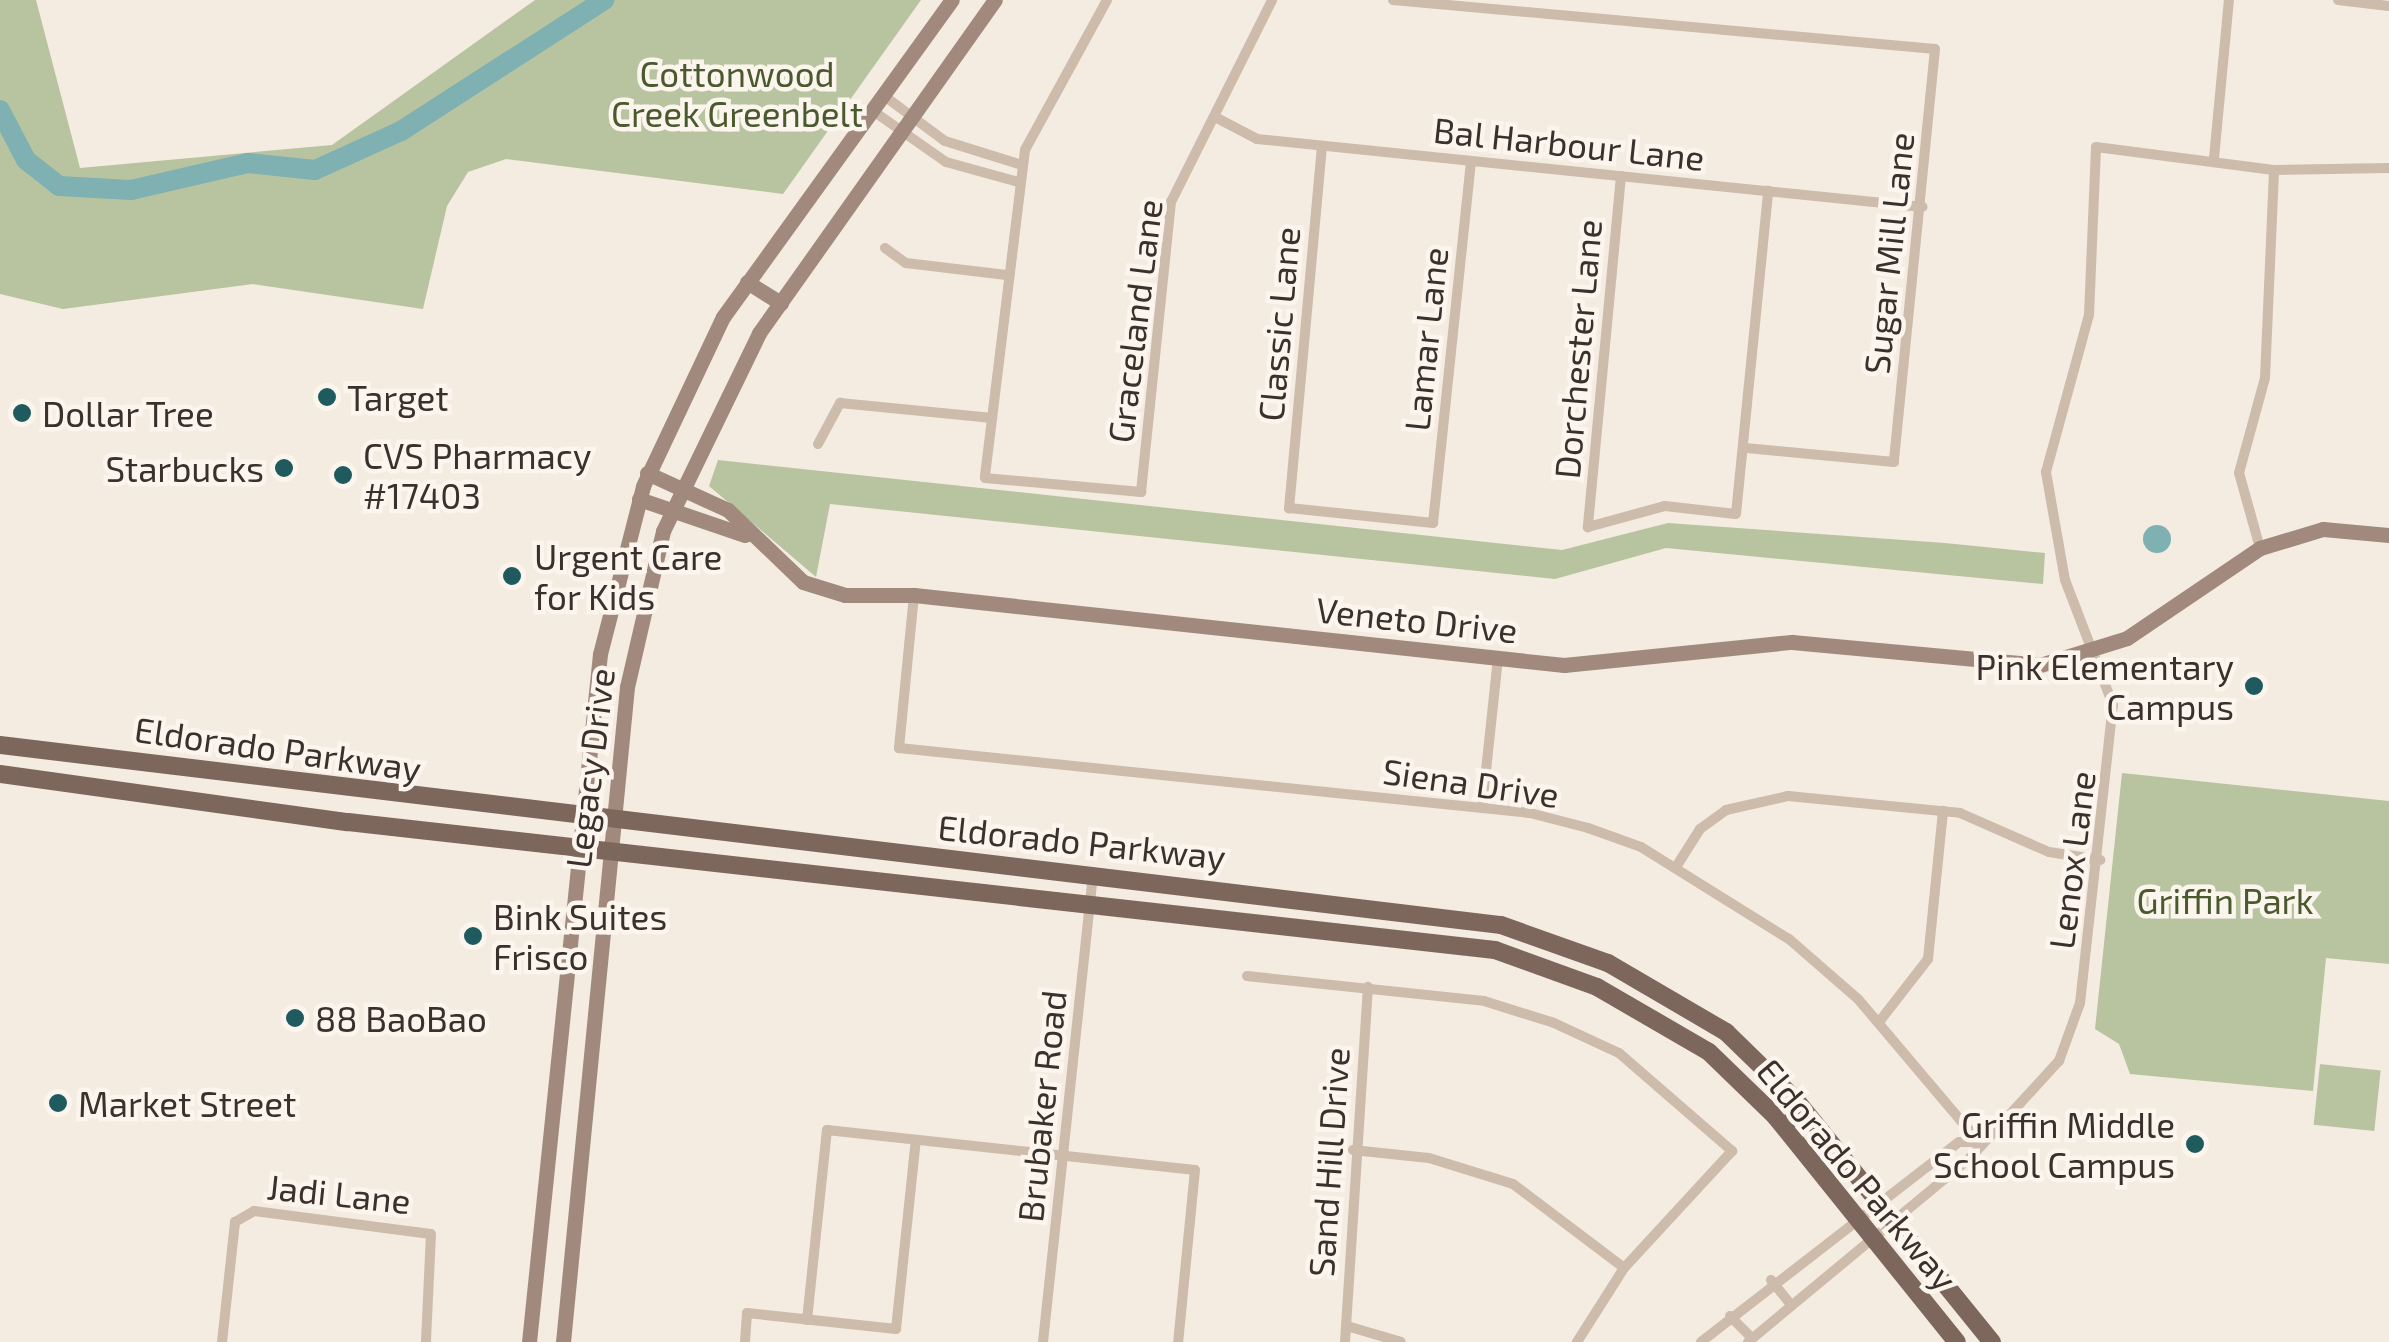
<!DOCTYPE html>
<style>
body{margin:0}
#map{position:relative;width:2389px;height:1342px;overflow:hidden;background:#f4ebe1;font-family:"Exo 2",sans-serif}
div>[style]{position:absolute}
[style*='--x']{left:calc(var(--x)*1px);top:calc(var(--y)*1px);width:calc(var(--w)*1px);rotate:calc(var(--a)*1deg)}
.green>*{inset:0;background:#b8c4a0;transform-origin:0 0}
.water>*{inset:0;background:#7fb0b2}
.round{border-radius:50%}
.stream>*{height:4px;margin:-2px;padding:0 2px;transform-origin:2px;border-radius:2px;background:#7fb0b2}
.river>*{height:20px;margin:-10px;padding:0 10px;transform-origin:10px;border-radius:10px;background:#7fb0b2}
.street>*{height:10px;margin:-5px;padding:0 5px;transform-origin:5px;border-radius:5px;background:#cdbbac}
.secondary>*{height:15px;margin:-7.5px;padding:0 7.5px;transform-origin:7.5px;border-radius:7.5px;background:#a18a7d}
.primary>*{height:18px;margin:-9px;padding:0 9px;transform-origin:9px;border-radius:9px;background:#7d675c}
.dots>*{width:28px;height:28px;translate:-50% -50%;box-sizing:border-box;border:5px solid #fbf5ee;border-radius:50%}
span{translate:-50% -50%;white-space:nowrap;text-align:center;line-height:1.15;-webkit-text-stroke:9px #fbf5ee;paint-order:stroke}
.park-label{font-size:35px;color:#4a5a2e}
.street-label{font-size:35px;color:#3b302b}
.poi-label{font-size:35px;color:#3b302b}
.left{translate:0 -50%;text-align:left}
.right{translate:-100% -50%;text-align:right}
</style>
<div id="map">
<div class="green">
<div style="clip-path:polygon(0 0,36px 0,80px 168px,332px 145px,535px 0,921px 0,783px 194px,506px 159px,468px 172px,447px 206px,423px 309px,253px 284px,63px 309px,0 294px)"></div>
<div style="clip-path:polygon(718px 460px,1562px 550px,1668px 523px,1945px 543px,2045px 553px,2043px 584px,1666px 548px,1555px 579px,830px 504px,816px 577px,709px 486px)"></div>
<div style="clip-path:polygon(2122px 773px,2389px 801px,2389px 964px,2326px 958px,2313px 1091px,2130px 1074px,2119px 1044px,2095px 1029px)"></div>
<div style="left:2320px;top:1064px;width:61px;height:61px;rotate:6deg"></div>
</div>
<div class="water">
<div class="round" style="left:2143px;top:525px;width:28px;height:28px"></div>
</div>
<div class="stream">
<div style="--x:0;--y:114;--w:3;--a:45"></div>
</div>
<div class="river">
<div style="--x:0;--y:110;--w:56;--a:62.5"></div>
<div style="--x:26;--y:160;--w:42;--a:38.2"></div>
<div style="--x:59;--y:186;--w:72;--a:3.2"></div>
<div style="--x:131;--y:190;--w:120;--a:-13"></div>
<div style="--x:248;--y:163;--w:67;--a:6"></div>
<div style="--x:315;--y:170;--w:94;--a:-24.4"></div>
<div style="--x:401;--y:131;--w:242;--a:-32.8"></div>
</div>
<div class="street">
<div style="--x:1107;--y:0;--w:171;--a:118.7"></div>
<div style="--x:1025;--y:150;--w:330;--a:97"></div>
<div style="--x:985;--y:478;--w:157;--a:5.1"></div>
<div style="--x:1141;--y:492;--w:292;--a:-84.1"></div>
<div style="--x:1171;--y:202;--w:226;--a:-63.4"></div>
<div style="--x:1393;--y:0;--w:544;--a:5.17"></div>
<div style="--x:1935;--y:49;--w:415;--a:95.7"></div>
<div style="--x:1894;--y:462;--w:150;--a:-174.6"></div>
<div style="--x:2338;--y:0;--w:51;--a:6.7"></div>
<div style="--x:887;--y:98;--w:72;--a:36.6"></div>
<div style="--x:945;--y:141;--w:81;--a:17.3"></div>
<div style="--x:876;--y:113;--w:85;--a:35"></div>
<div style="--x:946;--y:162;--w:75;--a:15.5"></div>
<div style="--x:1215;--y:117;--w:47;--a:27.6"></div>
<div style="--x:1257;--y:139;--w:669;--a:5.83"></div>
<div style="--x:1322;--y:146;--w:364;--a:95.2"></div>
<div style="--x:1289;--y:508;--w:145;--a:5.9"></div>
<div style="--x:1433;--y:523;--w:364;--a:-84"></div>
<div style="--x:2214;--y:158;--w:159;--a:-84.6"></div>
<div style="--x:1621;--y:176;--w:353;--a:95.4"></div>
<div style="--x:1588;--y:527;--w:80;--a:-15.3"></div>
<div style="--x:1665;--y:506;--w:71;--a:6.4"></div>
<div style="--x:1736;--y:514;--w:325;--a:-84.3"></div>
<div style="--x:885;--y:248;--w:26;--a:36"></div>
<div style="--x:906;--y:263;--w:101;--a:6.8"></div>
<div style="--x:818;--y:444;--w:47;--a:-61.8"></div>
<div style="--x:840;--y:403;--w:153;--a:5.6"></div>
<div style="--x:2260;--y:548;--w:78;--a:-105.6"></div>
<div style="--x:2239;--y:473;--w:98;--a:-74.7"></div>
<div style="--x:2265;--y:378;--w:208;--a:-87.5"></div>
<div style="--x:914;--y:595;--w:154;--a:95.6"></div>
<div style="--x:899;--y:748;--w:634;--a:5.88"></div>
<div style="--x:1530;--y:813;--w:60;--a:14.5"></div>
<div style="--x:1588;--y:828;--w:56;--a:19.7"></div>
<div style="--x:1641;--y:847;--w:174;--a:31.9"></div>
<div style="--x:1789;--y:939;--w:91;--a:41"></div>
<div style="--x:1858;--y:999;--w:187;--a:49.8"></div>
<div style="--x:1482;--y:808;--w:151;--a:-83.9"></div>
<div style="--x:1676;--y:867;--w:45;--a:-57.7"></div>
<div style="--x:1700;--y:829;--w:32;--a:-36"></div>
<div style="--x:1726;--y:810;--w:64;--a:-12.7"></div>
<div style="--x:1788;--y:796;--w:173;--a:5.6"></div>
<div style="--x:1960;--y:813;--w:97;--a:23.7"></div>
<div style="--x:2049;--y:852;--w:52;--a:8.9"></div>
<div style="--x:1247;--y:976;--w:238;--a:6"></div>
<div style="--x:1484;--y:1001;--w:73;--a:17.4"></div>
<div style="--x:1554;--y:1023;--w:72;--a:24.8"></div>
<div style="--x:1619;--y:1053;--w:150;--a:40.9"></div>
<div style="--x:1732;--y:1151;--w:159;--a:132.7"></div>
<div style="--x:1624;--y:1268;--w:88;--a:122.4"></div>
<div style="--x:1879;--y:1022;--w:80;--a:-52.1"></div>
<div style="--x:1928;--y:959;--w:149;--a:-84.2"></div>
<div style="--x:1353;--y:1150;--w:76;--a:6"></div>
<div style="--x:1429;--y:1158;--w:88;--a:17.2"></div>
<div style="--x:1513;--y:1184;--w:139;--a:37.1"></div>
<div style="--x:1771;--y:1280;--w:33;--a:51"></div>
<div style="--x:1730;--y:1316;--w:31;--a:45"></div>
<div style="--x:807;--y:1320;--w:191;--a:-84"></div>
<div style="--x:827;--y:1130;--w:370;--a:6.2"></div>
<div style="--x:1195;--y:1170;--w:173;--a:95.6"></div>
<div style="--x:1347;--y:1326;--w:56;--a:16.5"></div>
<div style="--x:222;--y:1342;--w:121;--a:-83.8"></div>
<div style="--x:235;--y:1222;--w:22;--a:-30"></div>
<div style="--x:254;--y:1211;--w:178;--a:7.4"></div>
<div style="--x:431;--y:1234;--w:108;--a:92.7"></div>
<div style="--x:745;--y:1342;--w:29;--a:-86"></div>
<div style="--x:747;--y:1313;--w:150;--a:6.1"></div>
<div style="--x:896;--y:1329;--w:190;--a:-84"></div>
<div style="--x:1043;--y:1342;--w:470;--a:-83.9"></div>
<div style="--x:1345;--y:1342;--w:356;--a:-86.3"></div>
<div style="--x:1701;--y:1342;--w:326;--a:-37.8"></div>
<div style="--x:1959;--y:1142;--w:20;--a:0"></div>
<div style="--x:1748;--y:1342;--w:288;--a:-39.7"></div>
<div style="--x:1970;--y:1158;--w:132;--a:-47.5"></div>
<div style="--x:2059;--y:1061;--w:62;--a:-70.1"></div>
<div style="--x:2080;--y:1003;--w:300;--a:-83.7"></div>
<div style="--x:2113;--y:705;--w:134;--a:-111"></div>
<div style="--x:2065;--y:580;--w:110;--a:-100"></div>
<div style="--x:2046;--y:472;--w:163;--a:-74.7"></div>
<div style="--x:2089;--y:315;--w:168;--a:-87.6"></div>
<div style="--x:2096;--y:147;--w:179;--a:7.4"></div>
<div style="--x:2274;--y:170;--w:115;--a:-1"></div>
</div>
<div class="secondary">
<div style="--x:747;--y:282;--w:40;--a:32"></div>
<div style="--x:647;--y:473;--w:89;--a:24.6"></div>
<div style="--x:728;--y:510;--w:104;--a:43.8"></div>
<div style="--x:803;--y:582;--w:44;--a:17.2"></div>
<div style="--x:845;--y:595;--w:69;--a:0"></div>
<div style="--x:914;--y:595;--w:654;--a:6.15"></div>
<div style="--x:1564;--y:665;--w:229;--a:-5.8"></div>
<div style="--x:1792;--y:642;--w:249;--a:5.3"></div>
<div style="--x:2040;--y:665;--w:91;--a:-17.2"></div>
<div style="--x:2127;--y:638;--w:161;--a:-34.1"></div>
<div style="--x:2260;--y:548;--w:66;--a:-16.8"></div>
<div style="--x:2323;--y:529;--w:66;--a:5.2"></div>
<div style="--x:639;--y:499;--w:112;--a:18.8"></div>
<div style="--x:529;--y:1342;--w:692;--a:-84.11"></div>
<div style="--x:600;--y:654;--w:173;--a:-75.6"></div>
<div style="--x:643;--y:486;--w:187;--a:-64.7"></div>
<div style="--x:723;--y:317;--w:391;--a:-54.2"></div>
<div style="--x:563;--y:1342;--w:658;--a:-84.42"></div>
<div style="--x:627;--y:687;--w:160;--a:-77"></div>
<div style="--x:663;--y:531;--w:220;--a:-64.1"></div>
<div style="--x:759;--y:333;--w:408;--a:-54.7"></div>
</div>
<div class="primary">
<div style="--x:0;--y:745;--w:1512;--a:6.84"></div>
<div style="--x:1501;--y:925;--w:114;--a:19.6"></div>
<div style="--x:1608;--y:963;--w:137;--a:30.3"></div>
<div style="--x:1726;--y:1032;--w:96;--a:44.2"></div>
<div style="--x:1795;--y:1099;--w:313;--a:51"></div>
<div style="--x:0;--y:774;--w:351;--a:7.9"></div>
<div style="--x:348;--y:822;--w:1154;--a:6.37"></div>
<div style="--x:1495;--y:950;--w:109;--a:19.9"></div>
<div style="--x:1597;--y:987;--w:129;--a:30.1"></div>
<div style="--x:1709;--y:1052;--w:92;--a:44.1"></div>
<div style="--x:1775;--y:1116;--w:290;--a:51.2"></div>
</div>
<div class="dots">
<div style="left:327px;top:397px;background:#1f5a5e"></div>
<div style="left:22px;top:413px;background:#1f5a5e"></div>
<div style="left:284px;top:468px;background:#1f5a5e"></div>
<div style="left:343px;top:475px;background:#1f5a5e"></div>
<div style="left:512px;top:576px;background:#1f5a5e"></div>
<div style="left:2254px;top:686px;background:#1f5a5e"></div>
<div style="left:473px;top:936px;background:#1f5a5e"></div>
<div style="left:295px;top:1018px;background:#1f5a5e"></div>
<div style="left:58px;top:1103px;background:#1f5a5e"></div>
<div style="left:2195px;top:1144px;background:#1f5a5e"></div>
</div>
<div class="park-label">
<span style="left:737px;top:93px">Cottonwood<br>Creek Greenbelt</span>
<span style="left:2225px;top:900px">Griffin Park</span>
</div>
<div class="street-label">
<span style="left:1569px;top:143px;rotate:6deg">Bal Harbour Lane</span>
<span style="left:1888px;top:253px;rotate:-84deg">Sugar Mill Lane</span>
<span style="left:1134px;top:321px;rotate:-83deg">Graceland Lane</span>
<span style="left:1278px;top:324px;rotate:-85deg">Classic Lane</span>
<span style="left:1425px;top:339px;rotate:-84deg">Lamar Lane</span>
<span style="left:1577px;top:349px;rotate:-85deg">Dorchester Lane</span>
<span style="left:1417px;top:619px;rotate:6deg">Veneto Drive</span>
<span style="left:278px;top:748px;rotate:8deg">Eldorado Parkway</span>
<span style="left:589px;top:768px;rotate:-83deg">Legacy Drive</span>
<span style="left:1471px;top:782px;rotate:8deg">Siena Drive</span>
<span style="left:1082px;top:841px;rotate:6deg">Eldorado Parkway</span>
<span style="left:2071px;top:860px;rotate:-83deg">Lenox Lane</span>
<span style="left:1041px;top:1106px;rotate:-84deg">Brubaker Road</span>
<span style="left:1328px;top:1162px;rotate:-86deg">Sand Hill Drive</span>
<span style="left:1858px;top:1174px;rotate:50deg">Eldorado Parkway</span>
<span style="left:339px;top:1193px;rotate:6deg">Jadi Lane</span>
</div>
<div class="poi-label">
<span class="left" style="left:347px;top:397px">Target</span>
<span class="left" style="left:42px;top:413px">Dollar Tree</span>
<span class="left" style="left:363px;top:475px">CVS Pharmacy<br>#17403</span>
<span class="right" style="left:264px;top:468px">Starbucks</span>
<span class="left" style="left:534px;top:576px">Urgent Care<br>for Kids</span>
<span class="right" style="left:2234px;top:686px">Pink Elementary<br>Campus</span>
<span class="left" style="left:493px;top:936px">Bink Suites<br>Frisco</span>
<span class="left" style="left:315px;top:1018px">88 BaoBao</span>
<span class="left" style="left:78px;top:1103px">Market Street</span>
<span class="right" style="left:2175px;top:1144px">Griffin Middle<br>School Campus</span>
</div>
</div>
